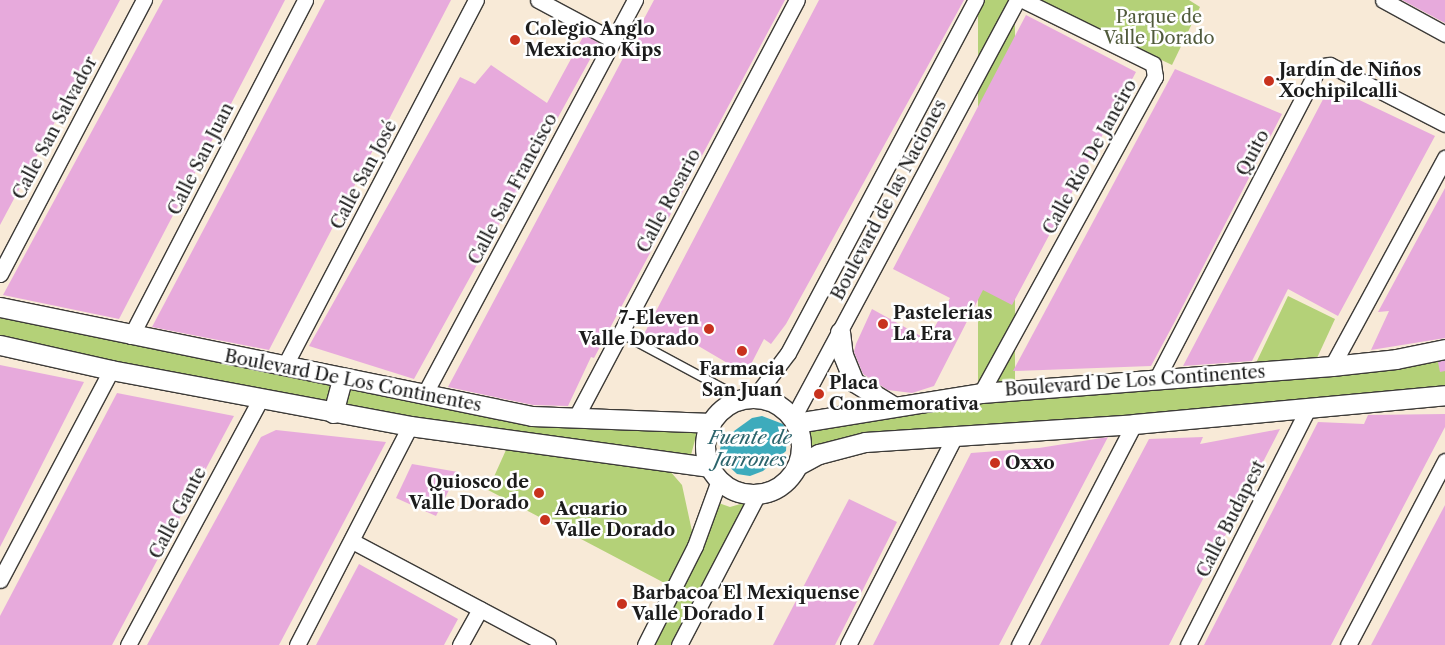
<!DOCTYPE html>
<meta charset="utf-8">
<style>
body{margin:0}
#map{position:relative;width:1445px;height:645px;overflow:hidden;background:#f8ead7;font-family:"Libre Caslon Text",serif}
div>[style]{position:absolute}
[style*='--x']{left:calc(var(--x)*1px);top:calc(var(--y)*1px);width:calc(var(--w)*1px);rotate:calc(var(--a)*1deg)}
.green>*{inset:0;background:#b4d178;transform-origin:0 0}
.water>*{inset:0;background:#3dabbc}
.building>*{inset:0;background:#e7aadc}
.roads{filter:drop-shadow(1px 0 #3d3b38) drop-shadow(-1px 0 #3d3b38) drop-shadow(0 1px #3d3b38) drop-shadow(0 -1px #3d3b38)}
.service>*{height:8px;margin:-4px;padding:0 4px;transform-origin:4px;border-radius:4px;background:#fff}
.minor>*{height:15px;margin:-7.5px;padding:0 7.5px;transform-origin:7.5px;border-radius:7.5px;background:#fff}
.tertiary>*{height:19px;margin:-9.5px;padding:0 9.5px;transform-origin:9.5px;border-radius:9.5px;background:#fff}
.tertiary>.ring{margin:-9.5px;padding:0;box-sizing:content-box;background:none;border:19px solid #fff;border-radius:50%}
.dots>*{width:14px;height:14px;translate:-50% -50%;box-sizing:border-box;border:2px solid #fff;border-radius:50%}
span{translate:-50% -50%;white-space:nowrap;text-align:center;line-height:1.15;-webkit-text-stroke:5px #fff;paint-order:stroke}
.park-label{font-size:18px;color:#515b3c}
.poi-label{font-size:18px;color:#1c1c1c;font-weight:700}
.left{translate:0 -50%;text-align:left}
.right{translate:-100% -50%;text-align:right}
.street-label{font-size:18px;color:#1c1c1c}
.water-label{font-size:19px;color:#2c646c;font-style:italic}
</style>
<div id="map">
<div class="green">
<div style="left:978px;top:0;width:37px;height:399px"></div>
<div style="clip-path:polygon(1037px 0,1189px 0,1200px 7px,1172px 65px)"></div>
<div style="clip-path:polygon(1288px 296px,1335px 319px,1317px 358px,1255px 365px)"></div>
<div style="clip-path:polygon(0 307px,424px 395px,705px 427px,695px 440px,691px 455px,697px 464px,663px 463px,682px 485px,695px 545px,713px 501px,730px 507px,751px 501px,678px 645px,645px 645px,674px 588px,488px 490px,510px 441px,0 345px)"></div>
<div style="clip-path:polygon(1445px 352px,1445px 393px,874px 437px,807px 449px,805px 438px,804px 422px)"></div>
</div>
<div class="water">
<div style="clip-path:polygon(762px 416px,783px 424px,787px 431px,786px 451px,763px 471px,750px 476px,737px 474px,721px 459px,720px 449px,723px 439px,752px 418px)"></div>
</div>
<div class="building">
<div style="clip-path:polygon(0 0,120px 0,0 225px)"></div>
<div style="clip-path:polygon(163px 0,285px 0,119px 319px,3px 295px)"></div>
<div style="clip-path:polygon(325px 0,451px 0,269px 350px,152px 327px)"></div>
<div style="clip-path:polygon(654px 0,785px 0,594px 358px,591px 357px,568px 406px,533px 405px,448px 387px)"></div>
<div style="clip-path:polygon(819px 0,964px 0,786px 324px,771px 344px,764px 339px,746px 374px,678px 334px,656px 342px,643px 336px)"></div>
<div style="clip-path:polygon(1402px 0,1445px 0,1445px 23px)"></div>
<div style="clip-path:polygon(1026px 15px,1136px 72px,1012px 305px,983px 290px,934px 386px,912px 393px,888px 390px,863px 374px,854px 352px,856px 344px,872px 309px,928px 340px,950px 298px,893px 269px)"></div>
<div style="clip-path:polygon(584px 35px,599px 43px,414px 379px,309px 346px,460px 77px,475px 84px,491px 65px,547px 103px)"></div>
<div style="clip-path:polygon(1175px 69px,1282px 114px,1174px 323px,1151px 366px,1013px 371px)"></div>
<div style="clip-path:polygon(1330px 86px,1435px 136px,1338px 316px,1288px 289px,1252px 361px,1183px 366px)"></div>
<div style="clip-path:polygon(1445px 188px,1445px 338px,1371px 350px,1389px 311px,1378px 312px)"></div>
<div style="clip-path:polygon(1445px 360px,1445px 371px,1440px 372px,1438px 362px)"></div>
<div style="clip-path:polygon(0 365px,84px 382px,0 547px)"></div>
<div style="clip-path:polygon(117px 393px,234px 416px,112px 645px,0 645px,0 616px)"></div>
<div style="clip-path:polygon(1445px 414px,1445px 427px,1331px 645px,1204px 645px,1318px 422px,1364px 424px,1368px 415px)"></div>
<div style="clip-path:polygon(1280px 429px,1169px 645px,1040px 645px,1149px 439px,1203px 437px,1200px 444px)"></div>
<div style="clip-path:polygon(276px 430px,386px 442px,279px 645px,147px 645px,261px 437px)"></div>
<div style="clip-path:polygon(1108px 437px,999px 645px,873px 645px,971px 453px,1039px 448px)"></div>
<div style="clip-path:polygon(412px 464px,458px 472px,436px 516px,396px 498px)"></div>
<div style="clip-path:polygon(849px 499px,897px 522px,835px 645px,773px 645px)"></div>
<div style="clip-path:polygon(1445px 505px,1445px 645px,1371px 645px)"></div>
<div style="clip-path:polygon(359px 564px,458px 619px,444px 645px,316px 645px)"></div>
</div>
<div class="roads">
<div class="service">
<div style="--x:620;--y:333;--w:140;--a:28.2"></div>
</div>
<div class="minor">
<div style="--x:538;--y:0;--w:85;--a:28.1"></div>
<div style="--x:1383;--y:0;--w:71;--a:28.7"></div>
<div style="--x:0;--y:274;--w:310;--a:-62.3"></div>
<div style="--x:131;--y:336;--w:378;--a:-62.6"></div>
<div style="--x:1332;--y:366;--w:237;--a:-61.5"></div>
<div style="--x:284;--y:367;--w:414;--a:-62.4"></div>
<div style="--x:1156;--y:380;--w:347;--a:-62.5"></div>
<div style="--x:1316;--y:72;--w:9;--a:-41"></div>
<div style="--x:1323;--y:66;--w:7;--a:-8"></div>
<div style="--x:1330;--y:65;--w:129;--a:27.2"></div>
<div style="--x:981;--y:393;--w:361;--a:-61.2"></div>
<div style="--x:1155;--y:77;--w:13;--a:-99"></div>
<div style="--x:1153;--y:64;--w:145;--a:-153.8"></div>
<div style="--x:424;--y:395;--w:448;--a:-61.9"></div>
<div style="--x:754;--y:398;--w:56;--a:-52.9"></div>
<div style="--x:788;--y:353;--w:400;--a:-62"></div>
<div style="--x:793;--y:418;--w:474;--a:-61.8"></div>
<div style="--x:575;--y:419;--w:474;--a:-62.1"></div>
<div style="--x:352;--y:541;--w:222;--a:28"></div>
<div style="--x:0;--y:580;--w:238;--a:-62.1"></div>
<div style="--x:128;--y:645;--w:281;--a:-61.7"></div>
<div style="--x:297;--y:645;--w:246;--a:-62.7"></div>
<div style="--x:460;--y:645;--w:41;--a:-60.9"></div>
<div style="--x:645;--y:645;--w:111;--a:-63.2"></div>
<div style="--x:695;--y:546;--w:70;--a:-70"></div>
<div style="--x:679;--y:645;--w:170;--a:-62.4"></div>
<div style="--x:848;--y:645;--w:237;--a:-62.9"></div>
<div style="--x:1019;--y:645;--w:249;--a:-62.5"></div>
<div style="--x:1188;--y:645;--w:263;--a:-63.1"></div>
<div style="--x:1348;--y:645;--w:208;--a:-62.2"></div>
</div>
<div class="tertiary">
<div style="--x:0;--y:307;--w:543;--a:11.58"></div>
<div style="--x:532;--y:416;--w:179;--a:2.2"></div>
<div style="--x:840;--y:332;--w:23;--a:83"></div>
<div style="--x:843;--y:355;--w:29;--a:68"></div>
<div style="--x:854;--y:382;--w:46;--a:31.6"></div>
<div style="--x:0;--y:345;--w:114;--a:12.7"></div>
<div style="--x:111;--y:370;--w:304;--a:10.6"></div>
<div style="--x:410;--y:426;--w:303;--a:7.8"></div>
<div class="ring" style="left:705px;top:398px;width:77px;height:77px"></div>
<div style="--x:333;--y:413;--w:35;--a:-75"></div>
<div style="--x:796;--y:423;--w:187;--a:-9.2"></div>
<div style="--x:981;--y:393;--w:352;--a:-4.4"></div>
<div style="--x:1332;--y:366;--w:64;--a:-6.2"></div>
<div style="--x:1396;--y:359;--w:50;--a:-11.5"></div>
<div style="--x:798;--y:465;--w:24;--a:-28"></div>
<div style="--x:819;--y:454;--w:48;--a:-14.6"></div>
<div style="--x:865;--y:442;--w:270;--a:-3.8"></div>
<div style="--x:1134;--y:424;--w:312;--a:-5.3"></div>
</div>
</div>
<div class="dots">
<div style="left:515px;top:40px;background:#c8321e"></div>
<div style="left:1269px;top:81px;background:#c8321e"></div>
<div style="left:883px;top:324px;background:#c8321e"></div>
<div style="left:709px;top:329px;background:#c8321e"></div>
<div style="left:742px;top:351px;background:#c8321e"></div>
<div style="left:819px;top:394px;background:#c8321e"></div>
<div style="left:995px;top:463px;background:#c8321e"></div>
<div style="left:539px;top:493px;background:#c8321e"></div>
<div style="left:545px;top:520px;background:#c8321e"></div>
<div style="left:622px;top:604px;background:#c8321e"></div>
</div>
<div class="park-label">
<span style="left:1159px;top:28px">Parque de<br>Valle Dorado</span>
</div>
<div class="poi-label">
<span class="left" style="left:525px;top:40px">Colegio Anglo<br>Mexicano Kips</span>
<span class="left" style="left:1279px;top:81px">Jardín de Niños<br>Xochipilcalli</span>
<span class="left" style="left:893px;top:324px">Pastelerías<br>La Era</span>
<span class="right" style="left:699px;top:329px">7-Eleven<br>Valle Dorado</span>
<span style="left:742px;top:380px">Farmacia<br>San Juan</span>
<span class="left" style="left:829px;top:394px">Placa<br>Conmemorativa</span>
<span class="left" style="left:1005px;top:463px">Oxxo</span>
<span class="right" style="left:529px;top:493px">Quiosco de<br>Valle Dorado</span>
<span class="left" style="left:555px;top:520px">Acuario<br>Valle Dorado</span>
<span class="left" style="left:632px;top:604px">Barbacoa El Mexiquense<br>Valle Dorado I</span>
</div>
<div class="street-label">
<span style="left:55px;top:128px;rotate:-62deg">Calle San Salvador</span>
<span style="left:1253px;top:153px;rotate:-62deg">Quito</span>
<span style="left:1090px;top:157px;rotate:-61deg">Calle Río De Janeiro</span>
<span style="left:201px;top:159px;rotate:-63deg">Calle San Juan</span>
<span style="left:364px;top:175px;rotate:-62deg">Calle San José</span>
<span style="left:513px;top:189px;rotate:-62deg">Calle San Francisco</span>
<span style="left:889px;top:200px;rotate:-62deg">Boulevard de las Naciones</span>
<span style="left:669px;top:201px;rotate:-62deg">Calle Rosario</span>
<span style="left:353px;top:381px;rotate:11deg">Boulevard De Los Continentes</span>
<span style="left:1135px;top:381px;rotate:-4deg">Boulevard De Los Continentes</span>
<span style="left:178px;top:513px;rotate:-62deg">Calle Gante</span>
<span style="left:1231px;top:519px;rotate:-63deg">Calle Budapest</span>
</div>
<div class="water-label">
<span style="left:750px;top:449px">Fuente de<br>Jarrones</span>
</div>
</div>
